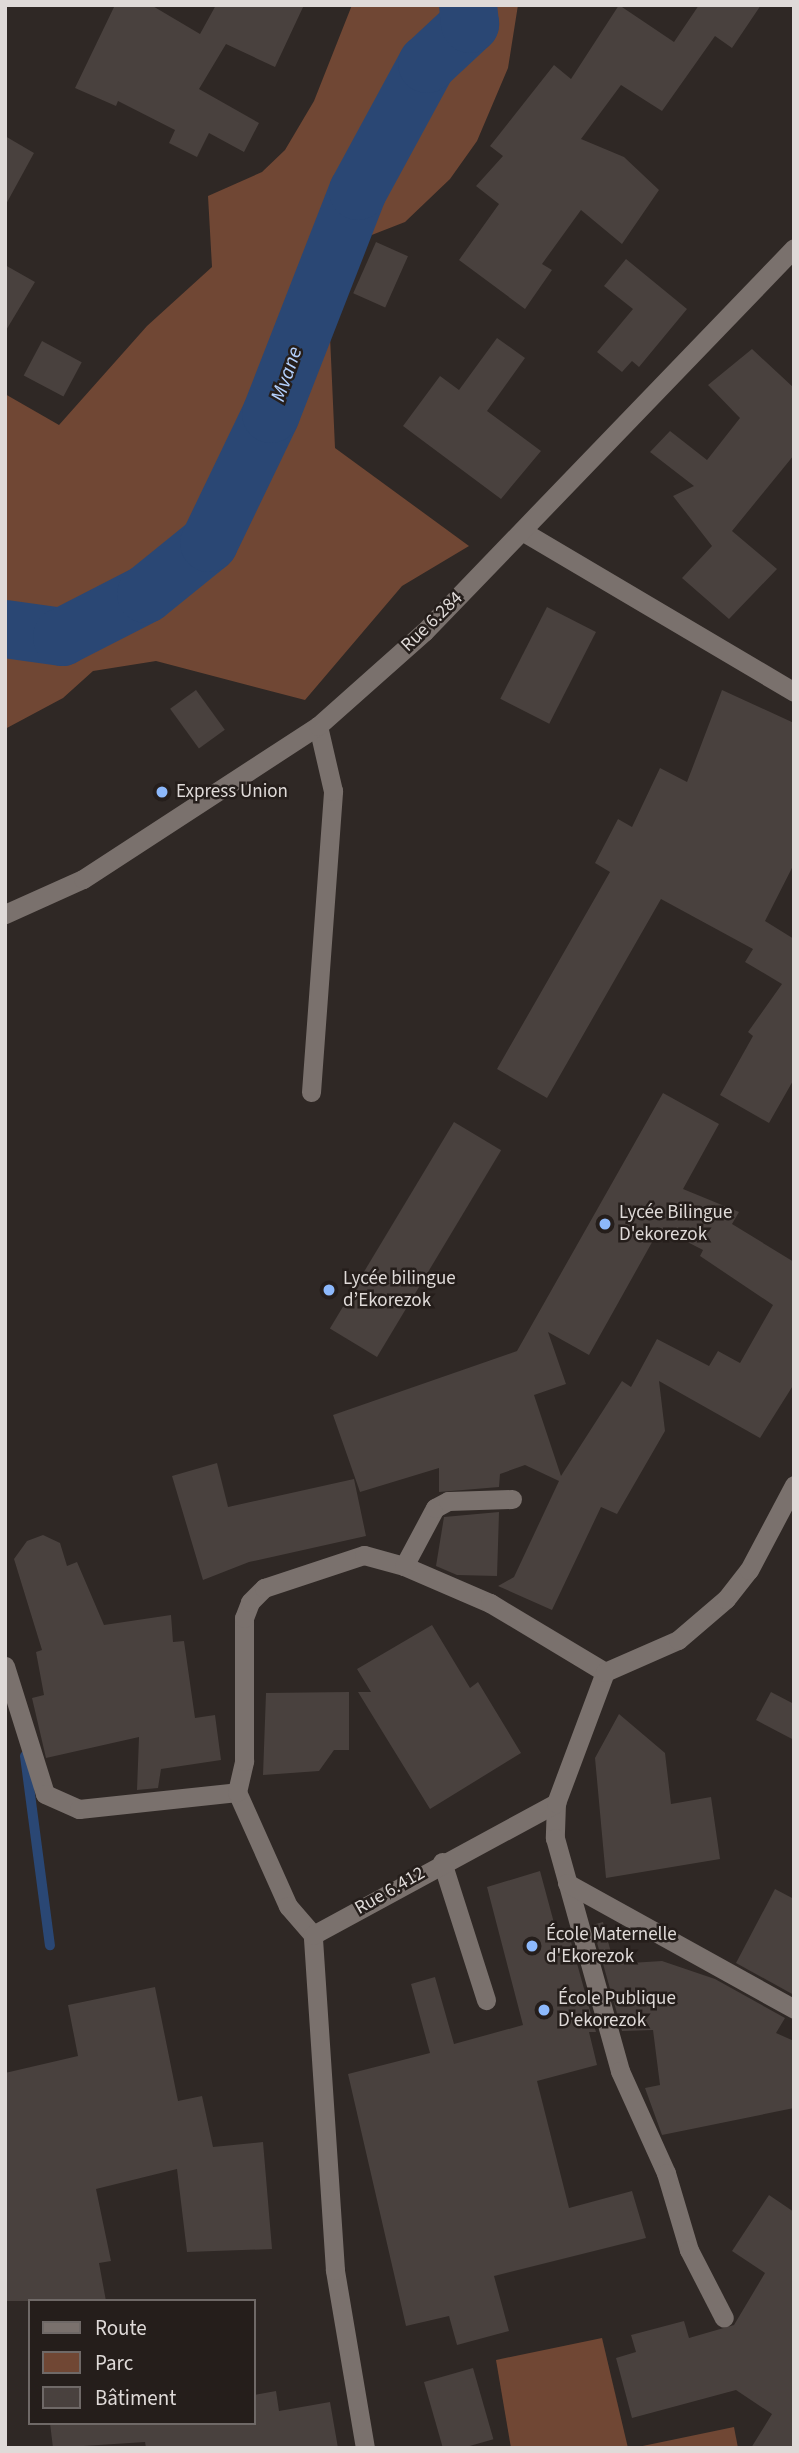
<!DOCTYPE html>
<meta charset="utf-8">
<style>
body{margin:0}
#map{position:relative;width:799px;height:2453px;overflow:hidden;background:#2f2825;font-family:"Source Sans 3",sans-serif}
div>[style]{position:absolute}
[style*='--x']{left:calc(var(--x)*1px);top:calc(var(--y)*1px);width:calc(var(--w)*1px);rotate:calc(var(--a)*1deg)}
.green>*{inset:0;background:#704734}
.stream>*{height:10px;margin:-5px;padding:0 5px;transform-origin:5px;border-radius:5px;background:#2a4774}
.river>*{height:58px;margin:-29px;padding:0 29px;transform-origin:29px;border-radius:29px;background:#2a4774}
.building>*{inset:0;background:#49413e;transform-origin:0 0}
.minor>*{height:19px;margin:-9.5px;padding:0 9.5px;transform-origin:9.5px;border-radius:9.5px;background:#7a716d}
.tertiary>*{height:19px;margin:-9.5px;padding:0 9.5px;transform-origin:9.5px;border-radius:9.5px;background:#7a716d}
.dots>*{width:19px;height:19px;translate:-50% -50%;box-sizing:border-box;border:4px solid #251e1b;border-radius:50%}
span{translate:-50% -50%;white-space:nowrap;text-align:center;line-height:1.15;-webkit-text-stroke:5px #251e1b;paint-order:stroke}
.street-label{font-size:19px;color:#dfdad8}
.poi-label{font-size:19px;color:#dfdad8}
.left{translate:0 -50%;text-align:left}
.water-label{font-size:21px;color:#b5d1fd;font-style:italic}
.frame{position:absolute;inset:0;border:7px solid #dfdad8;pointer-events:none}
.legend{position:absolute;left:28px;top:2299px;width:228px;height:126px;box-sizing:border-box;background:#251e1b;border:2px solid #6f6967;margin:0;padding:9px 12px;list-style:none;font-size:21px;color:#dfdad8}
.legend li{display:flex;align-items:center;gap:14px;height:35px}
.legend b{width:35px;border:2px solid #6f6967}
</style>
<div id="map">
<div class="green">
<div style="clip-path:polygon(352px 5px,518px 5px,508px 68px,477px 141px,450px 179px,405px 222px,364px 238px,346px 263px,330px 336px,335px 448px,469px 546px,402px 586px,305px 700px,156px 661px,93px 671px,63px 698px,5px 729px,5px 394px,59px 425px,147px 326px,212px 267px,208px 196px,262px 172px,285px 150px,314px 101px)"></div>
<div style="clip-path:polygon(602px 2338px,628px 2448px,511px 2448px,496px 2360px)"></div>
<div style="clip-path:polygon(734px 2427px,738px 2448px,633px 2448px)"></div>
</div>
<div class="stream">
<div style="--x:25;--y:1756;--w:191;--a:82.5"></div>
</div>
<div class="river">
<div style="--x:5;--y:629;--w:58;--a:8"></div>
<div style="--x:62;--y:637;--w:94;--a:-27.1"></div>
<div style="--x:146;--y:594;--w:81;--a:-39"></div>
<div style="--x:209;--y:543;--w:143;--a:-64.3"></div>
<div style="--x:271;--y:414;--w:239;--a:-68.7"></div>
<div style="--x:358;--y:191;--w:145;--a:-61.5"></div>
<div style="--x:427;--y:64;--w:59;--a:-42.9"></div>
<div style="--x:470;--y:24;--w:19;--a:-96"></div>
</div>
<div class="building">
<div style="clip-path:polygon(115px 5px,151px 5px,200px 34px,216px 5px,304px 5px,275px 67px,226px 44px,199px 89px,259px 123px,244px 152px,209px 133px,197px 157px,169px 143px,175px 130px,118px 101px,116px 106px,75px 88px)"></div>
<div style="clip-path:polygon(619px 5px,674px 42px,699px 5px,761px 5px,732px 48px,715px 36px,662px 111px,621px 85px,581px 139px,624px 157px,659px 190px,622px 244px,581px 210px,542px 264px,552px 270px,525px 309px,459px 260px,499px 204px,476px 186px,503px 156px,490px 146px,554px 65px,571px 79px)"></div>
<div style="clip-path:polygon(5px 136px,34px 153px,5px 206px)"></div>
<div style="left:376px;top:242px;width:35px;height:56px;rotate:24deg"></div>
<div style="clip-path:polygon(626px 259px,687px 309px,639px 367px,632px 361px,622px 372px,597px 352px,633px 309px,604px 286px)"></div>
<div style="clip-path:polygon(5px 265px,35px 282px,5px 332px)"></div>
<div style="clip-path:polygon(497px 338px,525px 358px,487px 411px,541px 451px,501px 499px,403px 426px,440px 376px,459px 390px)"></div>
<div style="left:42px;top:341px;width:45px;height:39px;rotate:28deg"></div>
<div style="clip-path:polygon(752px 349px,794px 388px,794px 455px,732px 531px,777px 569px,729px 619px,682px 578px,712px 546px,673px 496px,694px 486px,650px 452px,670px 431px,707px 460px,740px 418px,708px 385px)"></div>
<div style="left:547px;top:607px;width:55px;height:103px;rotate:27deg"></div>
<div style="left:196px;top:690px;width:49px;height:32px;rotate:54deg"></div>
<div style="clip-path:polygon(722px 690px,794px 723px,794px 864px,765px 921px,794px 939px,794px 1079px,769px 1123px,720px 1095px,753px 1036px,748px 1032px,782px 984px,745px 962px,753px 949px,661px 899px,547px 1098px,497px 1069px,610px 872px,595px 863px,618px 819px,632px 827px,660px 768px,687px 782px)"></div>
<div style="clip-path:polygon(evenodd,663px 1093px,719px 1124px,683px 1189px,739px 1212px,732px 1224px,794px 1262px,794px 1384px,760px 1438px,659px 1381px,665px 1431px,617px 1514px,601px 1507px,552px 1610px,498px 1586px,514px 1577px,559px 1481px,525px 1465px,500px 1474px,499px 1487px,439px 1492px,439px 1468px,360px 1492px,333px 1415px,517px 1351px,663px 1093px,660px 1228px,703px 1250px,700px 1256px,773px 1305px,740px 1363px,718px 1351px,709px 1366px,657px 1339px,631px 1387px,622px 1381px,561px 1476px,534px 1395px,566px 1384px,548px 1332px,589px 1355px,660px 1228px)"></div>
<div style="left:454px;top:1122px;width:55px;height:241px;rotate:31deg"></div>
<div style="clip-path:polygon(217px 1463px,228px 1507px,354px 1479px,366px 1536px,249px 1562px,203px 1580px,172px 1476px)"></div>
<div style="clip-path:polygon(499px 1512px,497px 1576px,457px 1575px,436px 1566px,444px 1517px)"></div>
<div style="clip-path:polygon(43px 1535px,60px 1543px,67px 1566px,77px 1562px,104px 1625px,171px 1615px,173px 1642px,184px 1641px,195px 1718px,215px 1715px,221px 1760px,161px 1769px,158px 1788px,137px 1790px,139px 1737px,46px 1758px,32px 1698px,44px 1695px,36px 1652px,42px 1650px,14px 1559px,27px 1541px)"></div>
<div style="clip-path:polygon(432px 1625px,470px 1688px,478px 1682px,521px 1753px,430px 1809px,358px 1692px,371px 1692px,357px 1669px)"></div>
<div style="clip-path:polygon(349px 1692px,349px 1750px,334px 1750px,319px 1771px,263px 1775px,266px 1693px)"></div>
<div style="clip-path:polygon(771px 1692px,794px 1704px,794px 1740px,756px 1720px)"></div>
<div style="clip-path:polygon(619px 1714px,665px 1753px,671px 1804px,711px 1797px,720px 1859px,606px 1878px,595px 1758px)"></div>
<div style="clip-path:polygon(540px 1871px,557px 1934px,568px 1931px,596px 2032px,589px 2032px,597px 2065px,537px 2081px,569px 2208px,632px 2191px,646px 2238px,494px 2276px,509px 2331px,457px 2345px,449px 2316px,406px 2326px,348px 2074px,430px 2053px,411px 1984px,435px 1977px,454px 2044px,523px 2025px,487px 1887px)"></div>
<div style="clip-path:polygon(775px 1889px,794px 1899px,794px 1995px,736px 1963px)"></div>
<div style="clip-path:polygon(603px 1922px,614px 1964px,662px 1961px,715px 1979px,785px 2018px,776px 2033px,794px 2041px,794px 2108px,662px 2135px,645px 2088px,660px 2085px,653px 2030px,622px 2031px,592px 1925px)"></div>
<div style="clip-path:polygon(155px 1987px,178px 2101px,202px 2096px,213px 2147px,263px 2142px,272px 2249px,187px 2252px,177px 2169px,96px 2189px,111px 2261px,99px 2263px,106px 2301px,5px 2301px,5px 2073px,78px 2056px,68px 2005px)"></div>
<div style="clip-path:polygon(769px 2195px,794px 2212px,794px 2448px,751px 2448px,772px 2414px,736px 2390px,632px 2418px,616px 2358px,636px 2352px,631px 2335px,684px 2321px,689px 2338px,734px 2325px,765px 2273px,732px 2251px)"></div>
<div style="left:473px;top:2368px;width:74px;height:51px;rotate:74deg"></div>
<div style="clip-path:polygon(276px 2391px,279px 2411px,330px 2402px,338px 2448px,146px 2448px,145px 2442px,53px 2448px,50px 2423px,254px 2423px,254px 2395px)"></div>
</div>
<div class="minor">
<div style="--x:522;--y:531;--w:316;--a:30.6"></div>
<div style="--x:311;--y:1092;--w:302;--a:-85.8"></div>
<div style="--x:333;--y:791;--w:67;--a:-103"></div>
<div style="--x:404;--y:1566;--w:94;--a:23.3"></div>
<div style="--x:490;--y:1603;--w:134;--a:31"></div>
<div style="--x:5;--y:1666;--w:134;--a:72.6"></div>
<div style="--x:45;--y:1794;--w:37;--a:24"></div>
<div style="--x:79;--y:1809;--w:159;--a:-6.1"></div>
<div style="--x:237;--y:1792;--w:125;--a:65.9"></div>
<div style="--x:288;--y:1906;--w:38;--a:49"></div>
<div style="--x:237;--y:1792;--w:32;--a:-77"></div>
<div style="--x:244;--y:1761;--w:143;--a:-90"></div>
<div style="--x:244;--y:1618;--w:17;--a:-69"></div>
<div style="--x:250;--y:1602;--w:20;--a:-45"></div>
<div style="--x:264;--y:1588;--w:105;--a:-18.3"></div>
<div style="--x:364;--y:1555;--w:41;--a:15.4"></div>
<div style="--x:404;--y:1566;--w:66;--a:-61.9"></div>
<div style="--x:435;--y:1508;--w:15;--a:-28"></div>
<div style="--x:448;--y:1501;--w:64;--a:-1.8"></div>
<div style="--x:556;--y:1803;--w:35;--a:92"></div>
<div style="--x:555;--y:1838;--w:242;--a:74.4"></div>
<div style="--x:620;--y:2071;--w:112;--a:65.7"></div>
<div style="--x:666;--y:2173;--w:80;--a:73.4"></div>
<div style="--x:689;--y:2250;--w:76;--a:62.8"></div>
<div style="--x:442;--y:1862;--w:145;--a:72.3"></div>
<div style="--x:567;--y:1883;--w:260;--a:29"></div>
<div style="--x:365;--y:2448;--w:181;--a:-99.6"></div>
<div style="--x:335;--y:2270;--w:336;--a:-93.8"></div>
<div style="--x:313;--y:1935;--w:277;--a:-28.5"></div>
<div style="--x:556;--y:1803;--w:140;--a:-69.5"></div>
<div style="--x:605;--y:1672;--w:80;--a:-23.7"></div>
<div style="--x:678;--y:1640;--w:63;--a:-40.5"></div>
<div style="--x:726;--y:1599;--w:37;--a:-52"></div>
<div style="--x:749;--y:1570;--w:96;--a:-62.1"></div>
</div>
<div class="tertiary">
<div style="--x:5;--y:914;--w:85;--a:-24.2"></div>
<div style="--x:83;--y:879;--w:280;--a:-33.1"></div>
<div style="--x:318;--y:726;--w:142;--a:-41.6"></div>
<div style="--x:424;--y:632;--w:533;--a:-46.06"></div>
</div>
<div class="dots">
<div style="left:162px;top:792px;background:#8db9fc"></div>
<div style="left:605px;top:1224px;background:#8db9fc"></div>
<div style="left:329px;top:1290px;background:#8db9fc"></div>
<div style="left:532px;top:1946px;background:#8db9fc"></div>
<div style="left:544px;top:2010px;background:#8db9fc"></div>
</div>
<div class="street-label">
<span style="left:432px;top:622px;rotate:-44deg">Rue 6.284</span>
<span style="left:390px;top:1891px;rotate:-30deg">Rue 6.412</span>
</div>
<div class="poi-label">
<span class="left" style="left:176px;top:792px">Express Union</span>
<span class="left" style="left:619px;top:1224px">Lycée Bilingue<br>D'ekorezok</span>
<span class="left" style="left:343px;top:1290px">Lycée bilingue<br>d’Ekorezok</span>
<span class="left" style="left:546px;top:1946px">École Maternelle<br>d'Ekorezok</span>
<span class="left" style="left:558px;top:2010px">École Publique<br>D'ekorezok</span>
</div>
<div class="water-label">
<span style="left:286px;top:374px;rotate:-71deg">Mvane</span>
</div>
<div class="frame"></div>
<ul class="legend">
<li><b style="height:9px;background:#7a716d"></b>Route</li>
<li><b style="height:19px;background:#704734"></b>Parc</li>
<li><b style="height:19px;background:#49413e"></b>Bâtiment</li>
</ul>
</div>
